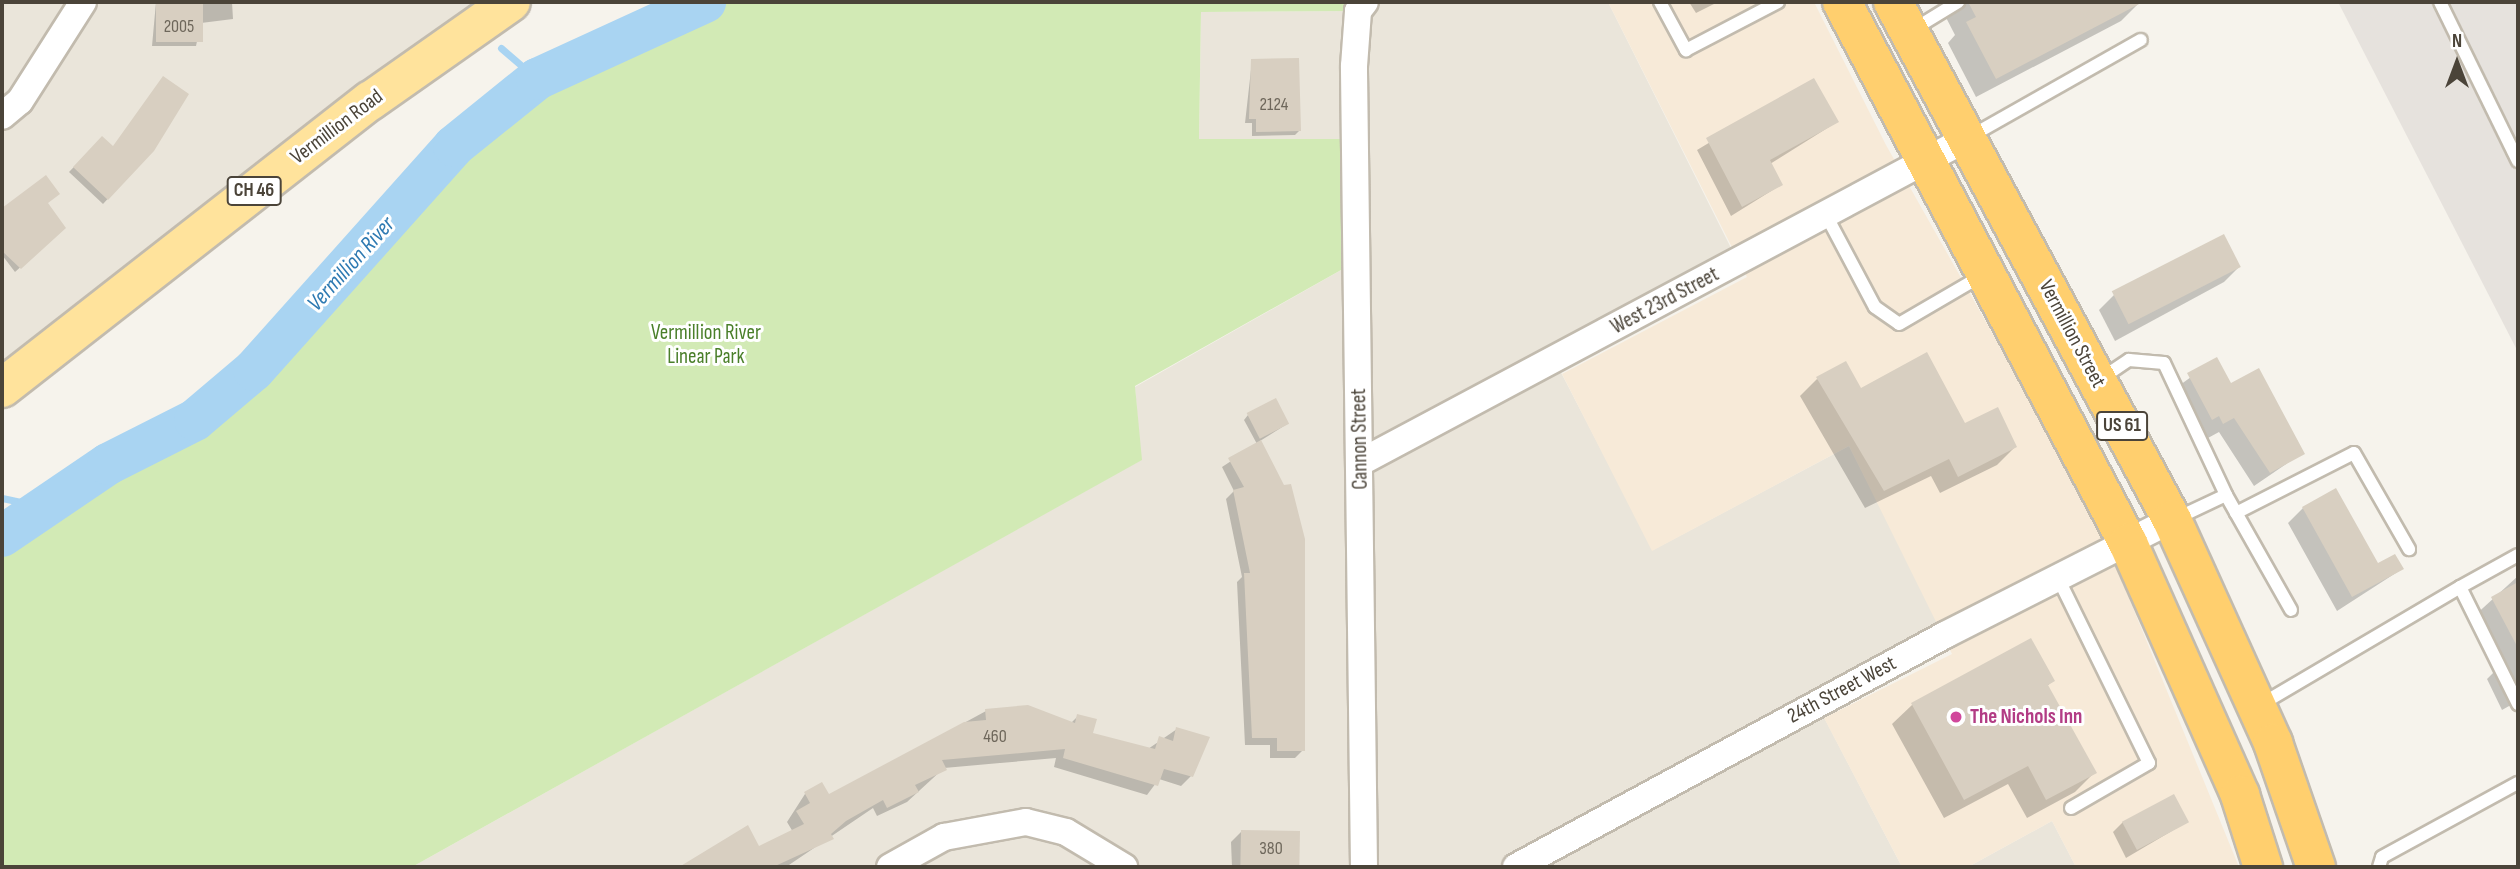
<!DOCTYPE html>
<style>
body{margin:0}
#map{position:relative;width:2520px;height:869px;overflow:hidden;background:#f6f3ec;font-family:"Sofia Sans Condensed",sans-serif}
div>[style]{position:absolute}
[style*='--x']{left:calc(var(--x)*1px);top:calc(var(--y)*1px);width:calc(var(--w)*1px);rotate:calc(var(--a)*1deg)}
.residential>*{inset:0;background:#eae5da}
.commercial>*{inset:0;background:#f7ead8}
.industrial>*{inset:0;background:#e6e2dd}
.green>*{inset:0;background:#d2eab5}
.shadow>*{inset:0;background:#0003}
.stream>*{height:7px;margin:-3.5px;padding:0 3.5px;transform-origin:3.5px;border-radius:3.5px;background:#a9d4f2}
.river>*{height:42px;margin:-21px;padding:0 21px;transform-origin:21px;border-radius:21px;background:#a9d4f2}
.building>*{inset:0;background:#d8cfc1;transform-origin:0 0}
.roads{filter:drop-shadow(2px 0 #c2bbae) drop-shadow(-2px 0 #c2bbae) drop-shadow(0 2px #c2bbae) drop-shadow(0 -2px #c2bbae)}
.lane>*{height:12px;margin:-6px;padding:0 6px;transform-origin:6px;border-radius:6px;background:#fff}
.street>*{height:26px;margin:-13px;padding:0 13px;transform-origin:13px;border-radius:13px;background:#fff}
.primary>*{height:38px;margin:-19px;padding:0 19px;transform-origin:19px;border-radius:19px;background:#ffe39c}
.highway>*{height:38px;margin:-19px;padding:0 19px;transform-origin:19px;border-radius:19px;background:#ffcf6e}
.dots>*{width:19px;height:19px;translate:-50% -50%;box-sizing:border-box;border:4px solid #fff;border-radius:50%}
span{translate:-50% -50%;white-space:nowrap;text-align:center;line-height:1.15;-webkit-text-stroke:6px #fff;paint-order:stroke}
.number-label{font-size:18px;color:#6e675b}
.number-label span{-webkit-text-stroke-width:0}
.shield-label span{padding:2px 5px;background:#fff;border:2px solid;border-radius:5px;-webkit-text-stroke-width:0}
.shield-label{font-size:19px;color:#4b4439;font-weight:700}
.street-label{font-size:21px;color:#4b4439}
.park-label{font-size:21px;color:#4a7f2a}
.hotel-label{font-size:21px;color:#b23c85;font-weight:700}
.left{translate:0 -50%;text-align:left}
.water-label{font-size:23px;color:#2e7ab2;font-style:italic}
.frame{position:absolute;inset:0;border:4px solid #4b4439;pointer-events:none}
.north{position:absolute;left:2422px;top:28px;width:70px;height:70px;-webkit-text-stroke:5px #fff;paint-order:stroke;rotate:0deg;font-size:19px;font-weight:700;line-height:28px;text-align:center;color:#4b4439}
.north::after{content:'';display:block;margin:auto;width:24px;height:32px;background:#4b4439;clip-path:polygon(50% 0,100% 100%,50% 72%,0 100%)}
</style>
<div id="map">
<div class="residential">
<div style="clip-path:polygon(2px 2px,511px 2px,2px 388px)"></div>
<div style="clip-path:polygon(1365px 2px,1608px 2px,1738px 262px,1554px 359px,1653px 550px,1849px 446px,1945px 635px,1817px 704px,1902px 867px,412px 867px,1141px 460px,1135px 387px,1357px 261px,1355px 139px,1199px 139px,1201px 12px,1357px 11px)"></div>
<div style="clip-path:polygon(2052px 821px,2076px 867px,1968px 867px)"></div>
</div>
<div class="commercial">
<div style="clip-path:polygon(1608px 2px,1814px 2px,1886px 145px,2095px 515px,2239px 867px,2076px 867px,2052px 821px,1968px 867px,1902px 867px,1824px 718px,1952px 654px,1849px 446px,1652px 551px,1562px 374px,1747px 277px)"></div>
</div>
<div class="industrial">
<div style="clip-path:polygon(2338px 2px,2518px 2px,2518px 352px)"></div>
</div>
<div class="green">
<div style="clip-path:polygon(705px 2px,1342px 2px,1358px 11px,1201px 12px,1199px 139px,1355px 139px,1357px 261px,1135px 386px,1142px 460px,412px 867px,2px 867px,2px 536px,108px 464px,195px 420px,254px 370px,454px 146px,537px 79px)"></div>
</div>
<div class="shadow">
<div style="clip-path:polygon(156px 2px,232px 2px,233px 19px,201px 23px,196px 46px,152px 46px)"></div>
<div style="clip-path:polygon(1689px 2px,1718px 2px,1696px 13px)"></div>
<div style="clip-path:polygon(1938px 2px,2140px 2px,2121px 21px,1976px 97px,1948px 43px,1955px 35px)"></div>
<div style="clip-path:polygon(1252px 61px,1299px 131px,1295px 135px,1252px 136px,1252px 123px,1245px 123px)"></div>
<div style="clip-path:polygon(1814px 80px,1837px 122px,1770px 164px,1781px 185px,1731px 216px,1697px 150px)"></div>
<div style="clip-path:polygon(102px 138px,112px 148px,153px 150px,103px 204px,69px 172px)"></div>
<div style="clip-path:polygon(46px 178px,46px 204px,64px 228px,15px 272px,2px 255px,2px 211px)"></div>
<div style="clip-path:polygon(2223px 237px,2239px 267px,2224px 282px,2115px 341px,2099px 310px,2114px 295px)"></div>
<div style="clip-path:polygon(2216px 359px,2231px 386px,2302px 453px,2254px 486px,2219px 432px,2208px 438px,2203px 430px,2196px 434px,2173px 390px)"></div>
<div style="clip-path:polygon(1817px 379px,1965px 425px,2015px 447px,1997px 465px,1940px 493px,1931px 476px,1865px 508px,1800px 396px)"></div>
<div style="clip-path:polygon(1248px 415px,1287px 424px,1260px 441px,1303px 750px,1295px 758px,1270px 758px,1270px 745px,1245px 745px,1237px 582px,1242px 577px,1226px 499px,1234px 491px,1222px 467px,1257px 444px,1244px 420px)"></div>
<div style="clip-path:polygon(2303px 508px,2377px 566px,2402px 569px,2337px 611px,2288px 523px)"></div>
<div style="clip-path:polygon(2518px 576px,2518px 701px,2502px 710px,2487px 679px,2499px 667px,2472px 618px)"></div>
<div style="clip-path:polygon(2031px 640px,2053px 681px,2047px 686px,2094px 773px,2075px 792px,2027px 818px,2008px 784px,1944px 818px,1892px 724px,1912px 705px)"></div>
<div style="clip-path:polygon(986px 711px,1071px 723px,1078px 716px,1091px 734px,1148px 749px,1177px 729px,1191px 776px,1181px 786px,1159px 779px,1147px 795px,1054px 767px,1056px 758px,944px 768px,907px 802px,877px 816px,873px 808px,786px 867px,691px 867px,701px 858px,759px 848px,793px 832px,787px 822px,805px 794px,828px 797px)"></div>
<div style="clip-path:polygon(2123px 822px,2187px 822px,2126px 858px,2113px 832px)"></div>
<div style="clip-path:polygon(1241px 832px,1298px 832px,1299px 867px,1232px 867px,1231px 842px)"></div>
</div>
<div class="stream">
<div style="--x:501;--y:48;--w:48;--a:40.7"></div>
<div style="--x:2;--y:498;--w:38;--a:12"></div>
</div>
<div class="river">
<div style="--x:2;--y:536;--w:128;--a:-34.2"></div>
<div style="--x:108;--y:464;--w:97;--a:-26.8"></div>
<div style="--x:195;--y:420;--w:77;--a:-40.3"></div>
<div style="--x:254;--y:370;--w:300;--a:-48.2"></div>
<div style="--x:454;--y:146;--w:107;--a:-38.9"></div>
<div style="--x:537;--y:79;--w:185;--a:-24.6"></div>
</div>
<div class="building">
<div style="left:156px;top:2px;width:47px;height:40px"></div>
<div style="clip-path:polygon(1968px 2px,2143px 2px,1996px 79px,1966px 22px,1976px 17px)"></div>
<div style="clip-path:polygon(1299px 58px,1301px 131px,1256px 132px,1256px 119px,1249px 119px,1251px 59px)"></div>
<div style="clip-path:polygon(163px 76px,189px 94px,154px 151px,108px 200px,73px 167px,102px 136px,113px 146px)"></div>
<div style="clip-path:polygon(1814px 78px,1839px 122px,1770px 160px,1783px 185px,1742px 207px,1706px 138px)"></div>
<div style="clip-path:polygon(46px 175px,60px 194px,48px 203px,66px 228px,21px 269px,2px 251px,2px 208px)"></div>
<div style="left:2224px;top:234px;width:37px;height:126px;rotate:63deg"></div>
<div style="clip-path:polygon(1927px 352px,1965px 423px,1998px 407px,2017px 447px,1958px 477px,1949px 459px,1884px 491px,1816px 377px,1846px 361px,1861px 388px)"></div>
<div style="clip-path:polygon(2217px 357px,2231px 383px,2259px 368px,2305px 454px,2270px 473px,2234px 418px,2223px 424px,2219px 416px,2212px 420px,2187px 373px)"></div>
<div style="left:1276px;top:398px;width:29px;height:33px;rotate:63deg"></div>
<div style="clip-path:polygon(1261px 440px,1284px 485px,1291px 484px,1305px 539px,1305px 751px,1277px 751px,1277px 738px,1252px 738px,1244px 573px,1250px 573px,1233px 490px,1244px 487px,1228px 458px)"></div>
<div style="clip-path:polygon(2336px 488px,2378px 563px,2395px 554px,2404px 569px,2352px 597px,2302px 507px)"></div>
<div style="clip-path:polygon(2518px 582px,2518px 648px,2491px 597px)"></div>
<div style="clip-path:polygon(2031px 638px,2055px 681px,2048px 685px,2097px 773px,2046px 800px,2028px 766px,1964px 800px,1911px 703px)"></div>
<div style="clip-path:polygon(1028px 705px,1075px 723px,1077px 714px,1097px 719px,1093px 733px,1155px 749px,1159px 736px,1173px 741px,1176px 727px,1210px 737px,1193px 777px,1164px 769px,1158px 786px,1063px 758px,1065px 749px,942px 760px,947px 770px,915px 785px,919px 792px,887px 808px,883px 800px,846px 821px,831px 834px,834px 839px,773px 867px,679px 867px,748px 825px,759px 846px,804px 824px,796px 811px,810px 803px,804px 792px,822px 782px,829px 794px,964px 722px,986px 720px,985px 709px)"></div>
<div style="left:2174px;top:794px;width:32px;height:59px;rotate:62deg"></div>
<div style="left:1241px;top:830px;width:59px;height:37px;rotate:1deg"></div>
</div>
<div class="roads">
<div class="lane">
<div style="--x:1660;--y:2;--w:55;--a:61.6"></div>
<div style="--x:1686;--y:50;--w:104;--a:-27.6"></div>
<div style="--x:2440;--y:2;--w:177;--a:63.9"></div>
<div style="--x:1914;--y:29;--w:52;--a:-31.5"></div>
<div style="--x:1971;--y:136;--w:195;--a:-29.5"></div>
<div style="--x:1826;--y:215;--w:104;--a:62"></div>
<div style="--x:1875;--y:307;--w:29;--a:35"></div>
<div style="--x:1899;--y:324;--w:97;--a:-30.3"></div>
<div style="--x:2099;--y:380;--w:36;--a:-34"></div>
<div style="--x:2129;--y:360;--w:35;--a:5"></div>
<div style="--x:2164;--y:363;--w:146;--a:64.8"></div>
<div style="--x:2236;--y:513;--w:132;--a:-27"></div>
<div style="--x:2354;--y:453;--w:111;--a:60.2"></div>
<div style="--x:2175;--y:519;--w:56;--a:-25.2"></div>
<div style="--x:2226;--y:495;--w:132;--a:60.5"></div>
<div style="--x:2518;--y:555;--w:66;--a:151.1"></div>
<div style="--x:2460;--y:587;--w:131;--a:63.6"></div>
<div style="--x:2058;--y:578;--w:206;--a:63.8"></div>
<div style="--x:2149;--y:763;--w:90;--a:150"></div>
<div style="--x:2260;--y:705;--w:232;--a:-30.5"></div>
<div style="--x:2379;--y:867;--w:10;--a:-73"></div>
<div style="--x:2382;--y:857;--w:155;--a:-28.6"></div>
</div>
<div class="street">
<div style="--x:2;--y:116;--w:23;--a:-40"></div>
<div style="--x:20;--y:101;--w:117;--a:-57.5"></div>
<div style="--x:1361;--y:462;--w:688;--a:-28.09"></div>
<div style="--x:890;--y:867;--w:62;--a:-29.1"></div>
<div style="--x:944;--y:837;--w:83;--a:-10.4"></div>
<div style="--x:1026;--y:822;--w:41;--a:14"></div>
<div style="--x:1066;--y:832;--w:68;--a:31.1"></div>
<div style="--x:1364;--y:867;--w:801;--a:-90.72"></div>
<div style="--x:1354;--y:66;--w:55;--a:-85.8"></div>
<div style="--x:1358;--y:11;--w:11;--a:-52"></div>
<div style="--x:1516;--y:867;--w:488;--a:-28.4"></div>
<div style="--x:1945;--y:635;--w:254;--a:-26.9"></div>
</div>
<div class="primary">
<div style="--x:2;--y:388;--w:467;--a:-38"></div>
<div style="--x:370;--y:101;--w:172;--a:-35.1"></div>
</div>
<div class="highway">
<div style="--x:1842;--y:2;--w:612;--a:62.14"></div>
<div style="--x:2128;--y:543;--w:276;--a:66"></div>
<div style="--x:2240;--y:795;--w:76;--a:72.3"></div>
<div style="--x:1893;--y:2;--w:588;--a:61.69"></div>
<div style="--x:2172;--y:520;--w:245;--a:65.6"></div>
<div style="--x:2273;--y:743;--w:131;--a:70.9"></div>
</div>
</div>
<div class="dots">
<div style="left:1956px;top:717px;background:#d1479c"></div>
</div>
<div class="number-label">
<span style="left:179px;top:27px">2005</span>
<span style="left:1274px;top:105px">2124</span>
<span style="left:995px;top:737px">460</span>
<span style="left:1271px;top:849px">380</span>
</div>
<div class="shield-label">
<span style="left:254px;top:191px">CH 46</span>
<span style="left:2122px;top:426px">US 61</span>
</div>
<div class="street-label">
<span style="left:337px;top:127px;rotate:-37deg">Vermillion Road</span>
<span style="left:1665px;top:301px;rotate:-28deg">West 23rd Street</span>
<span style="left:2072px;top:334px;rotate:62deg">Vermillion Street</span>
<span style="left:1360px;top:439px;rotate:-91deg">Cannon Street</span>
<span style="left:1842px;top:690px;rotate:-28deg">24th Street West</span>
</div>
<div class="park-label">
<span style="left:706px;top:345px">Vermillion River<br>Linear Park</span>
</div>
<div class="hotel-label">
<span class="left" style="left:1970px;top:717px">The Nichols Inn</span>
</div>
<div class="water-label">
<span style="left:351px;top:264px;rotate:-48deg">Vermillion River</span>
</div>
<div class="frame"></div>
<div class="north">N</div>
</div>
